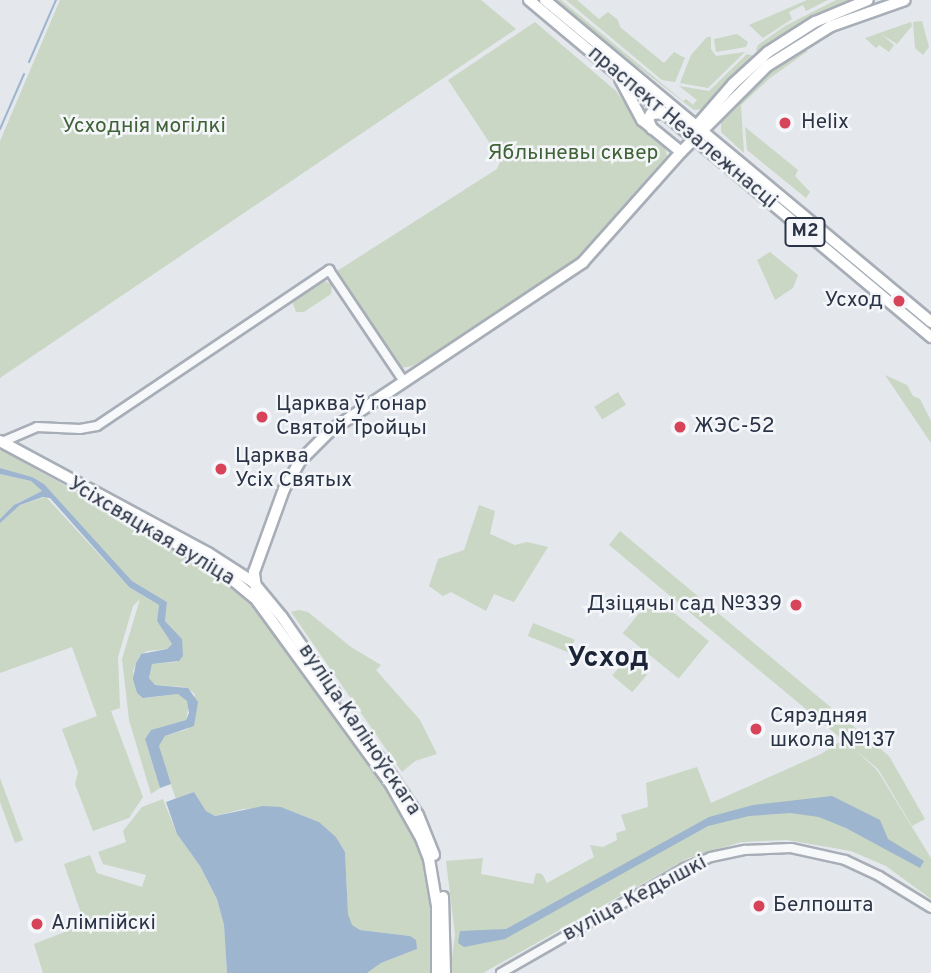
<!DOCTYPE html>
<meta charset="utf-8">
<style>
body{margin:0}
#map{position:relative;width:931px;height:973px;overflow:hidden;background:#e4e7ec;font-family:Overpass,sans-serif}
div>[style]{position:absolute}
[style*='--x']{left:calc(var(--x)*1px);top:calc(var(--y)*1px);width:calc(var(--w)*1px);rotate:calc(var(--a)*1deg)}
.green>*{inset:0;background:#c9d7c4;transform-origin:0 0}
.water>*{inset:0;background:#9db5ce}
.stream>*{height:2px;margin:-1px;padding:0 1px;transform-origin:1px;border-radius:1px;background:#9db5ce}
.roads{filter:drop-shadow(2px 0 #a8aeb7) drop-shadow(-2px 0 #a8aeb7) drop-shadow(0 2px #a8aeb7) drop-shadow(0 -2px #a8aeb7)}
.minor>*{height:8px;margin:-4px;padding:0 4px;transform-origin:4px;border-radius:4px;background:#f7f8fa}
.major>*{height:10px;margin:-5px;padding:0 5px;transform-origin:5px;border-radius:5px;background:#fff}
.dots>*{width:19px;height:19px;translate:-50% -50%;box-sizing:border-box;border:4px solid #f4f6f9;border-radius:50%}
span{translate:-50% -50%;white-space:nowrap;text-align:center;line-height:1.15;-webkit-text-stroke:5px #f4f6f9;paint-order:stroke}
.shield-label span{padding:2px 5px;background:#f4f6f9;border:2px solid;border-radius:5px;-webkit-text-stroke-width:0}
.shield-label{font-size:19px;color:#2a3446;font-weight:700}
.poi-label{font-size:21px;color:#2a3446}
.left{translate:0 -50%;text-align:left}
.right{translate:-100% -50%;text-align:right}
.park-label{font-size:21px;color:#3f6336}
.street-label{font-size:21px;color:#2a3446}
.district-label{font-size:28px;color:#1c2537;font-weight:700}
</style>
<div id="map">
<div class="green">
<div style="clip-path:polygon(60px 0,481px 0,516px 29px,0 378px,0 141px)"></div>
<div style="clip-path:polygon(551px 0,561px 0,683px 101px,686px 99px,693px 105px,697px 100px,679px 86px,709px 91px,747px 54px,754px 56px,702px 109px,694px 110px)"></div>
<div style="clip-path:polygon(566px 0,577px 0,599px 19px,608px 12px,618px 20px,620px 27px,664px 63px,674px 52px,685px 58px,675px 82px,662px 80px)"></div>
<div style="clip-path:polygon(807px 0,828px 0,806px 11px,803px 5px,789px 12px,792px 19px,763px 38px,749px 25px)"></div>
<div style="clip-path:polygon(836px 0,856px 0,800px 25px,759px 52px,756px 50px,758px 45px,785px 26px)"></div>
<div style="clip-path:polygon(922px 21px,929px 47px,923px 55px,915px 48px,913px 22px)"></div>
<div style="clip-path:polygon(535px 22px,616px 91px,640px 124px,664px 144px,667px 156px,577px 258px,461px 337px,412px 366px,401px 368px,336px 276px,337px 271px,497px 169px,501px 160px,448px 80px)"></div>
<div style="clip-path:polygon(911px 22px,912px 26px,897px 44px,881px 34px,894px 45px,889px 52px,879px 45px,876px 48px,865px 38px)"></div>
<div style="clip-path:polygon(737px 34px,748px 42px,746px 47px,716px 52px,714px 39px)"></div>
<div style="clip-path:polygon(707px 37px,711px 37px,711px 49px,716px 56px,745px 52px,708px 88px,680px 83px,691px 55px)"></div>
<div style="clip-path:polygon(799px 50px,808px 51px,770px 78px,741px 105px,744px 153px,721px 132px,721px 120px,773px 69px)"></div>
<div style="clip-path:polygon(745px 127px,798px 170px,795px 176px,810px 192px,806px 198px,747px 150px)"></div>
<div style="clip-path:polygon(770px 252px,798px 275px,793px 288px,775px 300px,757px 260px)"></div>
<div style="clip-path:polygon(321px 280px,332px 284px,331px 294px,304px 312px,296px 312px,292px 301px)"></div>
<div style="clip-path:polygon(885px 375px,907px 385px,913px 396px,920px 399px,931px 421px,931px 443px)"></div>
<div style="left:618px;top:392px;width:15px;height:28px;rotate:58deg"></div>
<div style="clip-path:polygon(0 449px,215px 570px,255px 603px,401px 806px,425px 858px,433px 896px,432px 973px,367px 973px,381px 963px,417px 949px,410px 936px,360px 930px,351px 925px,348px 914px,345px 852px,336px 837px,319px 822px,281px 807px,243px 809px,215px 816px,206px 811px,194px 792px,176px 799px,158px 748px,165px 736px,188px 729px,195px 694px,185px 687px,155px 685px,149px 678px,152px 664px,177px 662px,182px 639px,165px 621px,167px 602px,132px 581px,44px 484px,32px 477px,0 468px)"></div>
<div style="clip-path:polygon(0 474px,31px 481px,42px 491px,17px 503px,0 519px)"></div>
<div style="clip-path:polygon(46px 497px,129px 587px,159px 605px,157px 621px,172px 644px,167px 649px,147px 651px,139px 656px,133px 671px,137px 693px,146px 698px,178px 694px,185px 697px,189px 705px,186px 720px,151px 730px,145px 739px,160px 788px,151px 794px,129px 720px,122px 659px,140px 599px,133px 606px,118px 657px,120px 708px,111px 711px,143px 797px,129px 818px,93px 831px,75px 784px,78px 772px,62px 729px,97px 716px,72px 647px,0 673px,0 523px,20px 505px)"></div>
<div style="clip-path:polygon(479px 505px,495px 511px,490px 534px,515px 545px,527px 542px,548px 547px,514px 602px,494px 594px,486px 611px,451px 592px,443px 596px,429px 586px,438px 559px,464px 550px)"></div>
<div style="clip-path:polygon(620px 531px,889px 756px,925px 819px,912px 826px,878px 769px,853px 748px,877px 770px,931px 858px,931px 899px,886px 866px,851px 851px,787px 840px,741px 842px,686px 859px,483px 973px,450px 973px,455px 935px,446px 861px,483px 858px,481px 874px,533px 884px,536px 873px,542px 874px,547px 883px,594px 857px,590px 845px,603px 847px,617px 840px,616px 833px,626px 830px,621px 815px,648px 807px,646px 783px,697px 767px,711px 803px,821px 754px,843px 740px,609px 545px)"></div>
<div style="left:653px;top:596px;width:72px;height:48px;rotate:39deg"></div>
<div style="clip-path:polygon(299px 610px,308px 612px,351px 647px,381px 665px,376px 670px,420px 720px,437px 754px,415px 761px,402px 772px,291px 612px)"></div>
<div style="left:533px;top:623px;width:45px;height:14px;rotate:22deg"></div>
<div style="left:627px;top:658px;width:26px;height:23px;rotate:40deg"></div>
<div style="clip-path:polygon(0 778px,23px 840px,15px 843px,0 802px)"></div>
<div style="clip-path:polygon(163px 799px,177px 834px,200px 866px,217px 899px,224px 925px,227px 973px,43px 973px,34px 944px,90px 922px,88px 917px,83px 919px,64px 864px,90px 855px,97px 873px,142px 887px,146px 875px,103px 864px,98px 852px,126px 842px,123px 831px,142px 807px)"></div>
</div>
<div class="water">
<div style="clip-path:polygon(0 468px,32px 477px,44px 484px,132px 581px,167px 602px,165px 621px,182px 639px,183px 656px,179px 661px,152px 664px,149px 678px,155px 685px,188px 688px,198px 702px,194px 726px,165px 736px,159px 746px,171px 784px,160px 788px,145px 739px,151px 730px,186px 720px,189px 713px,187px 701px,178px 694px,143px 698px,137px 693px,133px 679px,136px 663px,141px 654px,167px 649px,172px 644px,157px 621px,159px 605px,129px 587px,50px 498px,43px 497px,20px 505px,0 523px,0 519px,14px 505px,42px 491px,31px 481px,0 474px)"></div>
<div style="clip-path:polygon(194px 792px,206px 811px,215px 816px,263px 806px,281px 807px,319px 822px,336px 837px,345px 852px,348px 914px,352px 925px,360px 930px,410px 936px,416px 940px,417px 949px,381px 963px,367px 973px,227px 973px,224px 925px,217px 899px,200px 866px,177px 834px,166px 802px)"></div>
<div style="clip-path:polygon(832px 796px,880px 820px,888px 839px,924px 861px,920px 868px,846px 828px,819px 817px,790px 813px,749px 816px,708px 826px,505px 939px,464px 947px,458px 943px,460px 931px,506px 929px,709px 817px,753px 805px)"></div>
</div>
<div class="stream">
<div style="--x:29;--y:62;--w:68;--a:-66.5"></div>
<div style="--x:0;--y:129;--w:60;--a:-66.4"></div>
</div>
<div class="roads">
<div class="minor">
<div style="--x:2;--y:442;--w:38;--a:-23"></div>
<div style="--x:37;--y:427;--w:43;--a:2.7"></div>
<div style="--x:80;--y:429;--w:17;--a:-10"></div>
<div style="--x:97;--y:426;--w:280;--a:-33.9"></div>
<div style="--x:329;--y:270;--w:133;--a:56.1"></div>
<div style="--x:501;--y:973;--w:211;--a:-29.8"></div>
<div style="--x:684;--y:868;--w:29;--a:-22"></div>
<div style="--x:711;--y:857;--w:35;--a:-12"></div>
<div style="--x:745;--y:850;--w:46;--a:-2.5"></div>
<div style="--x:791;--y:848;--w:55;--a:12.5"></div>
<div style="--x:845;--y:860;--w:38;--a:25"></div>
<div style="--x:879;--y:876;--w:61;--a:31.6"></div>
</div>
<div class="major">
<div style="--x:529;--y:0;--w:525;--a:39.97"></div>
<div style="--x:545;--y:0;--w:503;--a:39.83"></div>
<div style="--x:620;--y:79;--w:47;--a:61.8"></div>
<div style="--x:642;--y:120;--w:50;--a:39.4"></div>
<div style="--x:652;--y:129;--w:11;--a:-112"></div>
<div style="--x:648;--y:119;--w:6;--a:-59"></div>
<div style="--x:651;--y:114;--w:15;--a:-4"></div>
<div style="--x:693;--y:130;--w:61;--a:-49"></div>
<div style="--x:733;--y:84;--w:47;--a:-42.4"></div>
<div style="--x:768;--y:52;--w:56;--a:-32.6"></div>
<div style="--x:815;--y:22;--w:57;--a:-22.5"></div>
<div style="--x:0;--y:441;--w:236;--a:28.3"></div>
<div style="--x:208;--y:553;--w:54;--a:32.8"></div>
<div style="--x:253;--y:582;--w:45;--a:50.4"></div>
<div style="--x:282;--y:617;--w:95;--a:55.3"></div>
<div style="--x:167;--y:538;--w:66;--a:31.3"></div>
<div style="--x:223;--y:572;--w:45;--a:39.6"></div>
<div style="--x:378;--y:756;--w:71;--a:55.9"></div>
<div style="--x:418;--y:815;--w:43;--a:68.2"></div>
<div style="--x:443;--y:897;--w:76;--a:88.5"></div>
<div style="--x:437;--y:973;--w:67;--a:-90"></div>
<div style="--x:437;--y:906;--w:48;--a:-99.7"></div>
<div style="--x:429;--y:859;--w:22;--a:-111"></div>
<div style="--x:421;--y:838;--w:63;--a:-119.4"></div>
<div style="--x:390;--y:783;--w:224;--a:-126.1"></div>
<div style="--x:258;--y:602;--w:30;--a:-98"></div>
<div style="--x:254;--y:572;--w:88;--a:-70.1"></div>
<div style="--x:284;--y:489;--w:34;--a:-60"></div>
<div style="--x:301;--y:460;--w:41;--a:-45"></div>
<div style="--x:330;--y:431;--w:304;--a:-33.7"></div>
<div style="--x:583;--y:262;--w:147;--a:-48.3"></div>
<div style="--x:681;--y:152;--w:122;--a:-45"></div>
<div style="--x:767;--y:66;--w:75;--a:-32"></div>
<div style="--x:831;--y:26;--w:78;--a:-19.4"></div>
</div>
</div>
<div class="dots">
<div style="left:785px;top:123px;background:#d74359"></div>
<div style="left:899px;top:301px;background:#d74359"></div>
<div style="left:262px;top:417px;background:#d74359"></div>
<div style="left:680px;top:427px;background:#d74359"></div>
<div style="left:221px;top:469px;background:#d74359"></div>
<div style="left:796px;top:605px;background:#d74359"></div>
<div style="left:756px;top:729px;background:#d74359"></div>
<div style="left:759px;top:906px;background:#d74359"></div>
<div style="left:37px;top:924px;background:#d74359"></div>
</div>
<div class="shield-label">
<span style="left:805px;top:232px">М2</span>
</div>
<div class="poi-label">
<span class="left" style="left:801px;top:123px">Helix</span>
<span class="right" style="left:883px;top:301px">Усход</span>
<span class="left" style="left:276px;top:417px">Царква ў гонар<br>Святой Тройцы</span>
<span class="left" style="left:694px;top:427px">ЖЭС-52</span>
<span class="left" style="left:235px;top:469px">Царква<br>Усіх Святых</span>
<span class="right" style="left:782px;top:605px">Дзіцячы сад №339</span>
<span class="left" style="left:770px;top:729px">Сярэдняя<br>школа №137</span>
<span class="left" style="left:773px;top:906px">Белпошта</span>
<span class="left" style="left:51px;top:924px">Алімпійскі</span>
</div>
<div class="park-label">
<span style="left:144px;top:127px">Усходнія могілкі</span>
<span style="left:573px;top:154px">Яблыневы сквер</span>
</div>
<div class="street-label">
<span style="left:682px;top:128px;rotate:40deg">праспект Незалежнасці</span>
<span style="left:151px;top:532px;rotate:31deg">Усіхсвяцкая вуліца</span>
<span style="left:359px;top:730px;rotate:56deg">вуліца Каліноўскага</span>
<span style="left:635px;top:899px;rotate:-28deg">вуліца Кедышкі</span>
</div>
<div class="district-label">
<span style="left:608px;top:659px">Усход</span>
</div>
</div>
